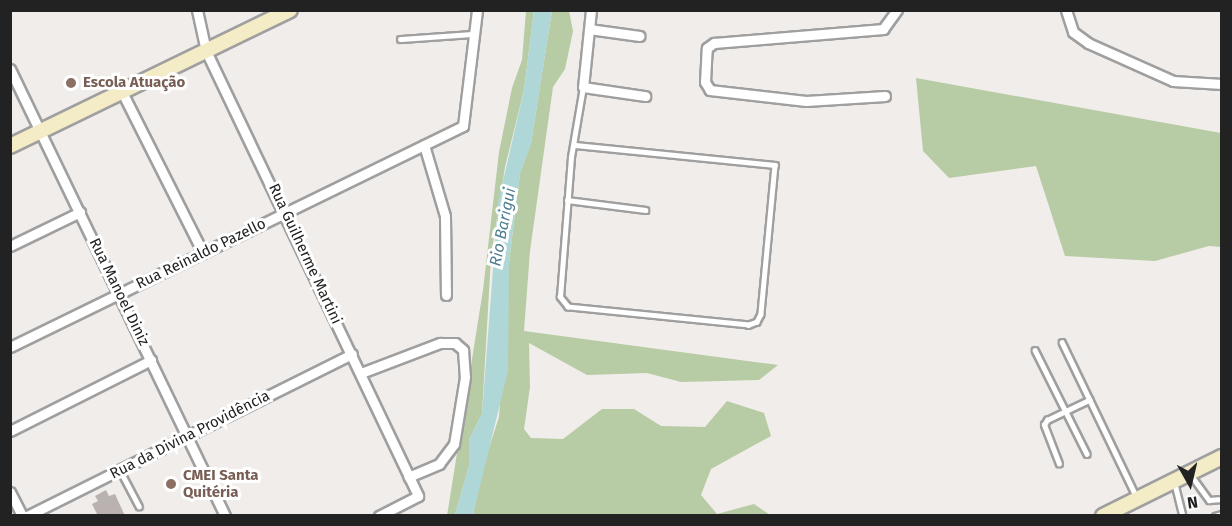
<!DOCTYPE html>
<meta charset="utf-8">
<style>
body{margin:0}
#map{position:relative;width:1232px;height:526px;overflow:hidden;background:#f1edea;font-family:"Fira Sans",sans-serif}
div>[style]{position:absolute}
[style*='--x']{left:calc(var(--x)*1px);top:calc(var(--y)*1px);width:calc(var(--w)*1px);rotate:calc(var(--a)*1deg)}
.forest>*{inset:0;background:#b7cba4}
.water>*{inset:0;background:#b0d7d8}
.building>*{inset:0;background:#bab2b0}
.roads{filter:drop-shadow(2px 0 #9f9f9f) drop-shadow(-2px 0 #9f9f9f) drop-shadow(0 2px #9f9f9f) drop-shadow(0 -2px #9f9f9f)}
.lane>*{height:4.5px;margin:-2.25px;padding:0 2.25px;transform-origin:2.25px;border-radius:2.25px;background:#fff}
.street>*{height:9px;margin:-4.5px;padding:0 4.5px;transform-origin:4.5px;border-radius:4.5px;background:#fff}
.secondary>*{height:14px;margin:-7px;padding:0 7px;transform-origin:7px;border-radius:7px;background:#f3ecc6}
.dots>*{width:16px;height:16px;translate:-50% -50%;box-sizing:border-box;border:3px solid #fff;border-radius:50%}
span{translate:-50% -50%;white-space:nowrap;text-align:center;line-height:1.15;-webkit-text-stroke:6px #fff;paint-order:stroke}
.education-label{font-size:15px;color:#785e54;font-weight:700}
.left{translate:0 -50%;text-align:left}
.street-label{font-size:15px;color:#222}
.water-label{font-size:16px;color:#4e7c90;font-style:italic}
.frame{position:absolute;inset:0;border:12px solid #222;pointer-events:none}
.north{position:absolute;left:1160px;top:454px;width:60px;height:60px;-webkit-text-stroke:4px #fff;paint-order:stroke;rotate:172deg;font-size:16px;font-weight:700;line-height:24px;text-align:center;color:#222}
.north::after{content:'';display:block;margin:auto;width:21px;height:27px;background:#222;clip-path:polygon(50% 0,100% 100%,50% 72%,0 100%)}
</style>
<div id="map">
<div class="forest">
<div style="clip-path:polygon(526px 11px,534px 11px,524px 90px,505px 167px,491px 257px,482px 414px,469px 440px,469px 466px,455px 515px,447px 516px,483px 290px,499px 152px,512px 88px,522px 60px)"></div>
<div style="clip-path:polygon(552px 11px,569px 11px,573px 31px,565px 69px,553px 87px,530px 251px,524px 331px,778px 365px,759px 380px,681px 382px,647px 373px,587px 375px,529px 343px,530px 387px,524px 429px,531px 438px,563px 439px,602px 409px,634px 409px,661px 426px,705px 427px,727px 401px,764px 413px,771px 436px,711px 469px,701px 495px,717px 514px,754px 504px,770px 515px,473px 516px,481px 473px,499px 417px,509px 262px,520px 173px,531px 143px)"></div>
<div style="clip-path:polygon(916px 78px,1221px 133px,1221px 247px,1209px 246px,1155px 261px,1065px 256px,1036px 166px,949px 178px,923px 151px)"></div>
</div>
<div class="water">
<div style="clip-path:polygon(534px 11px,552px 11px,531px 144px,520px 174px,509px 262px,508px 371px,473px 515px,455px 515px,469px 466px,469px 440px,482px 414px,498px 203px,524px 90px)"></div>
</div>
<div class="building">
<div style="clip-path:polygon(106px 490px,109px 496px,115px 494px,125px 516px,98px 516px,92px 504px,98px 501px,95px 496px)"></div>
</div>
<div class="roads">
<div class="lane">
<div style="--x:400;--y:39;--w:73;--a:-3.9"></div>
<div style="--x:575;--y:145;--w:201;--a:5.7"></div>
<div style="--x:775;--y:165;--w:150;--a:95.4"></div>
<div style="--x:761;--y:314;--w:9;--a:117"></div>
<div style="--x:757;--y:322;--w:9;--a:159"></div>
<div style="--x:749;--y:325;--w:182;--a:-174.3"></div>
<div style="--x:568;--y:307;--w:13;--a:-129"></div>
<div style="--x:560;--y:297;--w:140;--a:-85.5"></div>
<div style="--x:571;--y:157;--w:71;--a:-80.3"></div>
<div style="--x:567;--y:200;--w:79;--a:7.3"></div>
<div style="--x:1062;--y:342;--w:171;--a:64.3"></div>
<div style="--x:1035;--y:350;--w:116;--a:63.4"></div>
<div style="--x:1059;--y:464;--w:42;--a:-111"></div>
<div style="--x:1044;--y:425;--w:6;--a:-59"></div>
<div style="--x:1047;--y:420;--w:47;--a:-25.5"></div>
<div style="--x:120;--y:470;--w:41;--a:62.2"></div>
<div style="--x:1191;--y:475;--w:31;--a:54"></div>
<div style="--x:1209;--y:500;--w:13;--a:-4"></div>
<div style="--x:1175;--y:484;--w:33;--a:76"></div>
<div style="--x:1215;--y:516;--w:7;--a:-16"></div>
</div>
<div class="street">
<div style="--x:197;--y:10;--w:42;--a:77.6"></div>
<div style="--x:206;--y:51;--w:493;--a:64.5"></div>
<div style="--x:418;--y:496;--w:44;--a:152.9"></div>
<div style="--x:591;--y:10;--w:77;--a:95.9"></div>
<div style="--x:583;--y:87;--w:63;--a:8.3"></div>
<div style="--x:1066;--y:10;--w:23;--a:72"></div>
<div style="--x:1073;--y:32;--w:19;--a:36"></div>
<div style="--x:1088;--y:43;--w:93;--a:24.1"></div>
<div style="--x:1173;--y:81;--w:49;--a:3.5"></div>
<div style="--x:589;--y:29;--w:51;--a:7.8"></div>
<div style="--x:10;--y:69;--w:496;--a:64.3"></div>
<div style="--x:122;--y:92;--w:180;--a:63.3"></div>
<div style="--x:885;--y:96;--w:79;--a:176.4"></div>
<div style="--x:806;--y:101;--w:97;--a:-173.5"></div>
<div style="--x:710;--y:90;--w:9;--a:-122"></div>
<div style="--x:705;--y:82;--w:34;--a:-87"></div>
<div style="--x:707;--y:48;--w:9;--a:-36"></div>
<div style="--x:714;--y:43;--w:170;--a:-4.7"></div>
<div style="--x:883;--y:29;--w:24;--a:-54"></div>
<div style="--x:424;--y:145;--w:74;--a:73.5"></div>
<div style="--x:445;--y:216;--w:79;--a:89.3"></div>
<div style="--x:10;--y:246;--w:78;--a:-25.9"></div>
<div style="--x:10;--y:347;--w:504;--a:-26.01"></div>
<div style="--x:463;--y:126;--w:117;--a:-83.1"></div>
<div style="--x:361;--y:373;--w:85;--a:-20.8"></div>
<div style="--x:440;--y:343;--w:15;--a:0"></div>
<div style="--x:455;--y:343;--w:11;--a:41"></div>
<div style="--x:463;--y:350;--w:27;--a:86"></div>
<div style="--x:465;--y:377;--w:68;--a:99.3"></div>
<div style="--x:454;--y:444;--w:25;--a:127"></div>
<div style="--x:439;--y:464;--w:33;--a:157"></div>
<div style="--x:10;--y:431;--w:158;--a:-26.7"></div>
<div style="--x:10;--y:492;--w:27;--a:63"></div>
<div style="--x:27;--y:516;--w:363;--a:-26.5"></div>
</div>
<div class="secondary">
<div style="--x:10;--y:146;--w:311;--a:-25.9"></div>
<div style="--x:1103;--y:516;--w:133;--a:-26.4"></div>
</div>
</div>
<div class="dots">
<div style="left:71px;top:83px;background:#8d6e63"></div>
<div style="left:171px;top:484px;background:#8d6e63"></div>
</div>
<div class="education-label">
<span class="left" style="left:83px;top:83px">Escola Atuação</span>
<span class="left" style="left:183px;top:484px">CMEI Santa<br>Quitéria</span>
</div>
<div class="street-label">
<span style="left:201px;top:254px;rotate:-26deg">Rua Reinaldo Pazello</span>
<span style="left:305px;top:254px;rotate:65deg">Rua Guilherme Martini</span>
<span style="left:119px;top:292px;rotate:64deg">Rua Manoel Diniz</span>
<span style="left:190px;top:435px;rotate:-27deg">Rua da Divina Providência</span>
</div>
<div class="water-label">
<span style="left:503px;top:227px;rotate:-79deg">Rio Barigui</span>
</div>
<div class="frame"></div>
<div class="north">N</div>
</div>
